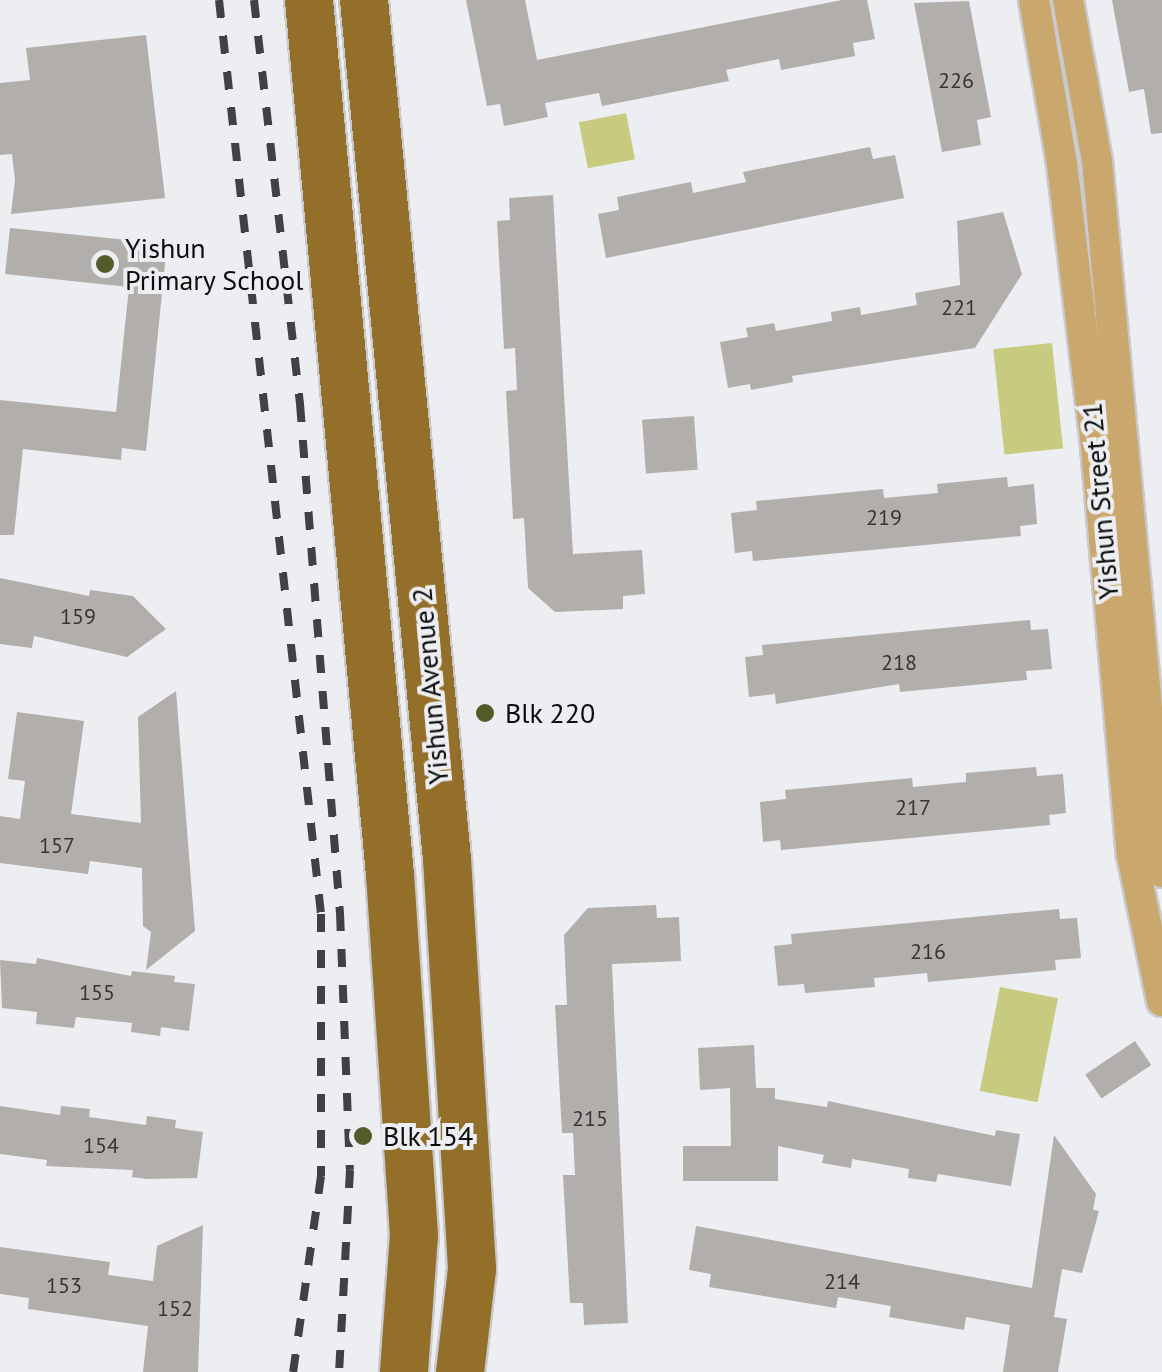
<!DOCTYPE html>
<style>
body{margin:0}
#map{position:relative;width:1162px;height:1372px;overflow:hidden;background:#edeef1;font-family:"PT Sans",sans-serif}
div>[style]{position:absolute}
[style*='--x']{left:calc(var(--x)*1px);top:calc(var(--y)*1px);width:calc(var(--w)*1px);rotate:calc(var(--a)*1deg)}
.green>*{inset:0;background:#c6cb7f;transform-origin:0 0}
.building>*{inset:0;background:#b1aeac;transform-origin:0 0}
.roads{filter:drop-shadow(2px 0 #c9cacd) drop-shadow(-2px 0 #c9cacd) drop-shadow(0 2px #c9cacd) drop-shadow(0 -2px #c9cacd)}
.minor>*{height:30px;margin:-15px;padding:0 15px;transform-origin:15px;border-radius:15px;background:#c9a76d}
.primary>*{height:48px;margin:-24px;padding:0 24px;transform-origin:24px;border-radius:24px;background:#936f2a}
.rail>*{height:8px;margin-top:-4px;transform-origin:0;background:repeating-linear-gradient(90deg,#404142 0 18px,transparent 0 36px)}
.dots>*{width:28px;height:28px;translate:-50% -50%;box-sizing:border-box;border:5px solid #edeef1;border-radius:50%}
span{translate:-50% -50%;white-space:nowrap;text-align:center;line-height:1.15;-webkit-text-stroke:8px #edeef1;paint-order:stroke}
.number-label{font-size:22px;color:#363536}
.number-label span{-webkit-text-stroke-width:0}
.poi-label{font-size:28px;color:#0d0d0e}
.left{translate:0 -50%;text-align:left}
.street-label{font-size:28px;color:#0d0d0e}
</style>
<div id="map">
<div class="green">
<div style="left:626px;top:113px;width:47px;height:48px;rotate:79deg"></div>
<div style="left:1052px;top:343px;width:106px;height:59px;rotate:84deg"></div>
<div style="left:1000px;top:987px;width:59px;height:106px;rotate:11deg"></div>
</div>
<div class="building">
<div style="clip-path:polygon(466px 0,525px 0,537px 60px,842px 0,867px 0,875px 39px,853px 43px,855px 56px,781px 70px,779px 59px,726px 70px,729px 81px,602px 106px,599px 93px,545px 103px,548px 117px,504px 126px,500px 104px,487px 106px)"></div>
<div style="clip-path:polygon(1112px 0,1162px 0,1162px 133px,1151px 134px,1144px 89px,1129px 92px)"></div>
<div style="clip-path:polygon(969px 1px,991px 117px,977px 120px,981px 145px,942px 152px,914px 3px)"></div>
<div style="clip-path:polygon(146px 35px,165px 198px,11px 214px,15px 180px,12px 154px,0 155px,0 83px,30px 80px,26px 48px)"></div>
<div style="clip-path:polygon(870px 147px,873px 159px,895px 155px,904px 198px,606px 258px,598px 214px,619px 210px,617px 197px,691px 182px,693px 193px,746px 182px,743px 172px)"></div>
<div style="clip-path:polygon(553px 195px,573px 554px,642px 550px,645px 594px,623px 596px,623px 609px,555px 612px,528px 588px,524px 518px,513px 519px,506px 391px,517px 390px,515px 348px,504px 349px,497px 221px,510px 220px,509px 198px)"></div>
<div style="clip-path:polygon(1003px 212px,1022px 274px,975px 348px,792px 376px,793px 382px,751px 390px,750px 384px,728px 388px,720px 342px,748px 337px,746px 328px,774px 323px,776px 331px,832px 321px,831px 312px,860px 307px,861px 315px,917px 305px,915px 293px,960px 285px,957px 221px)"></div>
<div style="clip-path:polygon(10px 228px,167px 244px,146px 451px,122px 448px,121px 460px,23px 449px,14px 535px,0 535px,0 400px,116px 412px,129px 287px,5px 274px)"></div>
<div style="left:694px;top:416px;width:54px;height:52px;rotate:86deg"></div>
<div style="clip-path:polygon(1007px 477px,1008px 487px,1034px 484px,1037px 524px,1020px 526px,1021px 536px,753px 561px,752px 551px,735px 553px,731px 513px,757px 510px,756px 501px,883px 489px,884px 498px,938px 493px,937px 484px)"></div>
<div style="clip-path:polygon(0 578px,89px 596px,90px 590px,133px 596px,166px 629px,127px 657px,34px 636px,32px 648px,0 644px)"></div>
<div style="clip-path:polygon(1030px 620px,1031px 630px,1048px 629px,1052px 669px,1026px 671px,1027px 680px,900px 692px,899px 684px,776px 704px,775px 694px,749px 697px,745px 657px,763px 655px,762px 645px)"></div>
<div style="clip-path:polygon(176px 691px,195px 931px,146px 970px,151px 932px,143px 926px,142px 868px,90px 861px,88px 874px,0 863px,0 816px,20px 819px,25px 781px,8px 779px,17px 712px,84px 721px,71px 814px,141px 823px,138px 717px)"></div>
<div style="clip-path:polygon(1036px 767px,1037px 776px,1063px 774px,1066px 813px,1049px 815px,1050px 825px,781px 850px,780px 840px,763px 842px,760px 802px,786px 799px,785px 790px,912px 778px,913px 787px,966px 782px,966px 773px)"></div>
<div style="clip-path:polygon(656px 905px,657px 918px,679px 917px,681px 961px,612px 964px,628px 1323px,584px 1325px,583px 1303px,570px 1303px,563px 1175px,575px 1175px,573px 1133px,562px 1133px,555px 1005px,567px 1005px,564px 935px,588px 908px)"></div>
<div style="clip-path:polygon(1059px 909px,1060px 919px,1077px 918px,1081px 958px,1055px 960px,1056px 970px,928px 982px,927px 973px,874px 978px,875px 987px,805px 993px,804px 984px,778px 986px,774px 946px,792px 944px,791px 934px)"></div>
<div style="clip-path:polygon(37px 958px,131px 976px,132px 971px,175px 976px,174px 982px,195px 984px,189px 1031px,161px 1027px,160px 1036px,131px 1032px,132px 1023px,76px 1017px,74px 1028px,36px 1024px,37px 1012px,2px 1008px,0 960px,36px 964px)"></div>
<div style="left:1135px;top:1041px;width:29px;height:60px;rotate:56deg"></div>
<div style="clip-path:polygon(754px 1045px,756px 1088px,775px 1088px,775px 1099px,827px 1107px,828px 1101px,995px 1136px,996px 1130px,1020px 1134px,1011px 1186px,938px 1174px,936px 1182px,908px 1178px,909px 1169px,852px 1159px,851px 1168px,822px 1163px,824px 1155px,778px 1146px,778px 1181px,683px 1181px,683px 1146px,731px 1146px,730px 1088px,700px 1090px,698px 1048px)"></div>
<div style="clip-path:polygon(0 1106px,60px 1115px,61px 1106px,90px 1109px,89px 1117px,146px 1125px,147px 1116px,176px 1120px,175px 1128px,203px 1132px,197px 1178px,147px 1179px,132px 1177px,133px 1170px,46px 1166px,47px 1160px,0 1154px)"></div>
<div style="clip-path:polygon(1054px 1135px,1096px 1194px,1093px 1210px,1099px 1211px,1082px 1273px,1062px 1269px,1054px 1317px,1067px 1319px,1058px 1372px,1003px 1372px,1010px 1325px,966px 1317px,964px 1330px,889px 1317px,891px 1306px,838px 1297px,836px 1308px,709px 1287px,711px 1274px,689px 1270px,696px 1226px,1032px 1288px)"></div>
<div style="clip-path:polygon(203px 1225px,198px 1372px,143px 1372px,148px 1326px,28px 1309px,29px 1298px,0 1294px,0 1247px,110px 1262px,108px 1275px,153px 1281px,157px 1246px)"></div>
</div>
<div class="roads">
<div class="minor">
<div style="--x:1034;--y:0;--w:166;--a:80.3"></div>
<div style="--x:1062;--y:164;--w:285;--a:83.1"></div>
<div style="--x:1096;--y:447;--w:410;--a:85"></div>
<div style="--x:1132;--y:855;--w:149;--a:78.4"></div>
<div style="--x:1068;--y:0;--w:164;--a:79.8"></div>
<div style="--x:1097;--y:161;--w:714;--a:84.78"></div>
</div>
<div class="primary">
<div style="--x:309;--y:0;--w:878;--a:84.71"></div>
<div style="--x:390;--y:874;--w:362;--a:86.2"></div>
<div style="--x:414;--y:1235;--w:137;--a:94.2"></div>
<div style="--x:364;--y:0;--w:863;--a:84.48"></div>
<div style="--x:447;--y:859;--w:411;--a:86.5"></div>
<div style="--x:472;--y:1269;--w:104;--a:96.6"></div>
</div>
</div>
<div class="rail">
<div style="--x:219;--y:0;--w:920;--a:83.63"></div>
<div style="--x:321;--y:914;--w:262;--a:90"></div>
<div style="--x:321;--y:1176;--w:198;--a:98.1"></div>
<div style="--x:254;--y:0;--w:407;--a:83.5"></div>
<div style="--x:300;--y:404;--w:511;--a:85.51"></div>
<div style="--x:340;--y:913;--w:257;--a:87.8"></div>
<div style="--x:350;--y:1170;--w:202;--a:93.1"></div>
</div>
<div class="dots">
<div style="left:105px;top:264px;background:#535b29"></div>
<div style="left:485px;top:713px;background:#535b29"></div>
<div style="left:363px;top:1136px;background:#535b29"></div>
</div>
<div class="number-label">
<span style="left:956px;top:81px">226</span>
<span style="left:959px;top:308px">221</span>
<span style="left:884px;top:518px">219</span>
<span style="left:78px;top:617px">159</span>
<span style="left:899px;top:663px">218</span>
<span style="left:913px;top:808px">217</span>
<span style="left:57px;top:846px">157</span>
<span style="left:928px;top:952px">216</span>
<span style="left:97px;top:993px">155</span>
<span style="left:590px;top:1119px">215</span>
<span style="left:101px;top:1146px">154</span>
<span style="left:842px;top:1282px">214</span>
<span style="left:64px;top:1286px">153</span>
<span style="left:175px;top:1309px">152</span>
</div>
<div class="poi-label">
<span class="left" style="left:125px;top:264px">Yishun<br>Primary School</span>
<span class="left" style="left:505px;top:713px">Blk 220</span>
<span class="left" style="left:383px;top:1136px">Blk 154</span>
</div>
<div class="street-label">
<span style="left:1100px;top:501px;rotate:-95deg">Yishun Street 21</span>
<span style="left:430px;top:686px;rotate:-95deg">Yishun Avenue 2</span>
</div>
</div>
